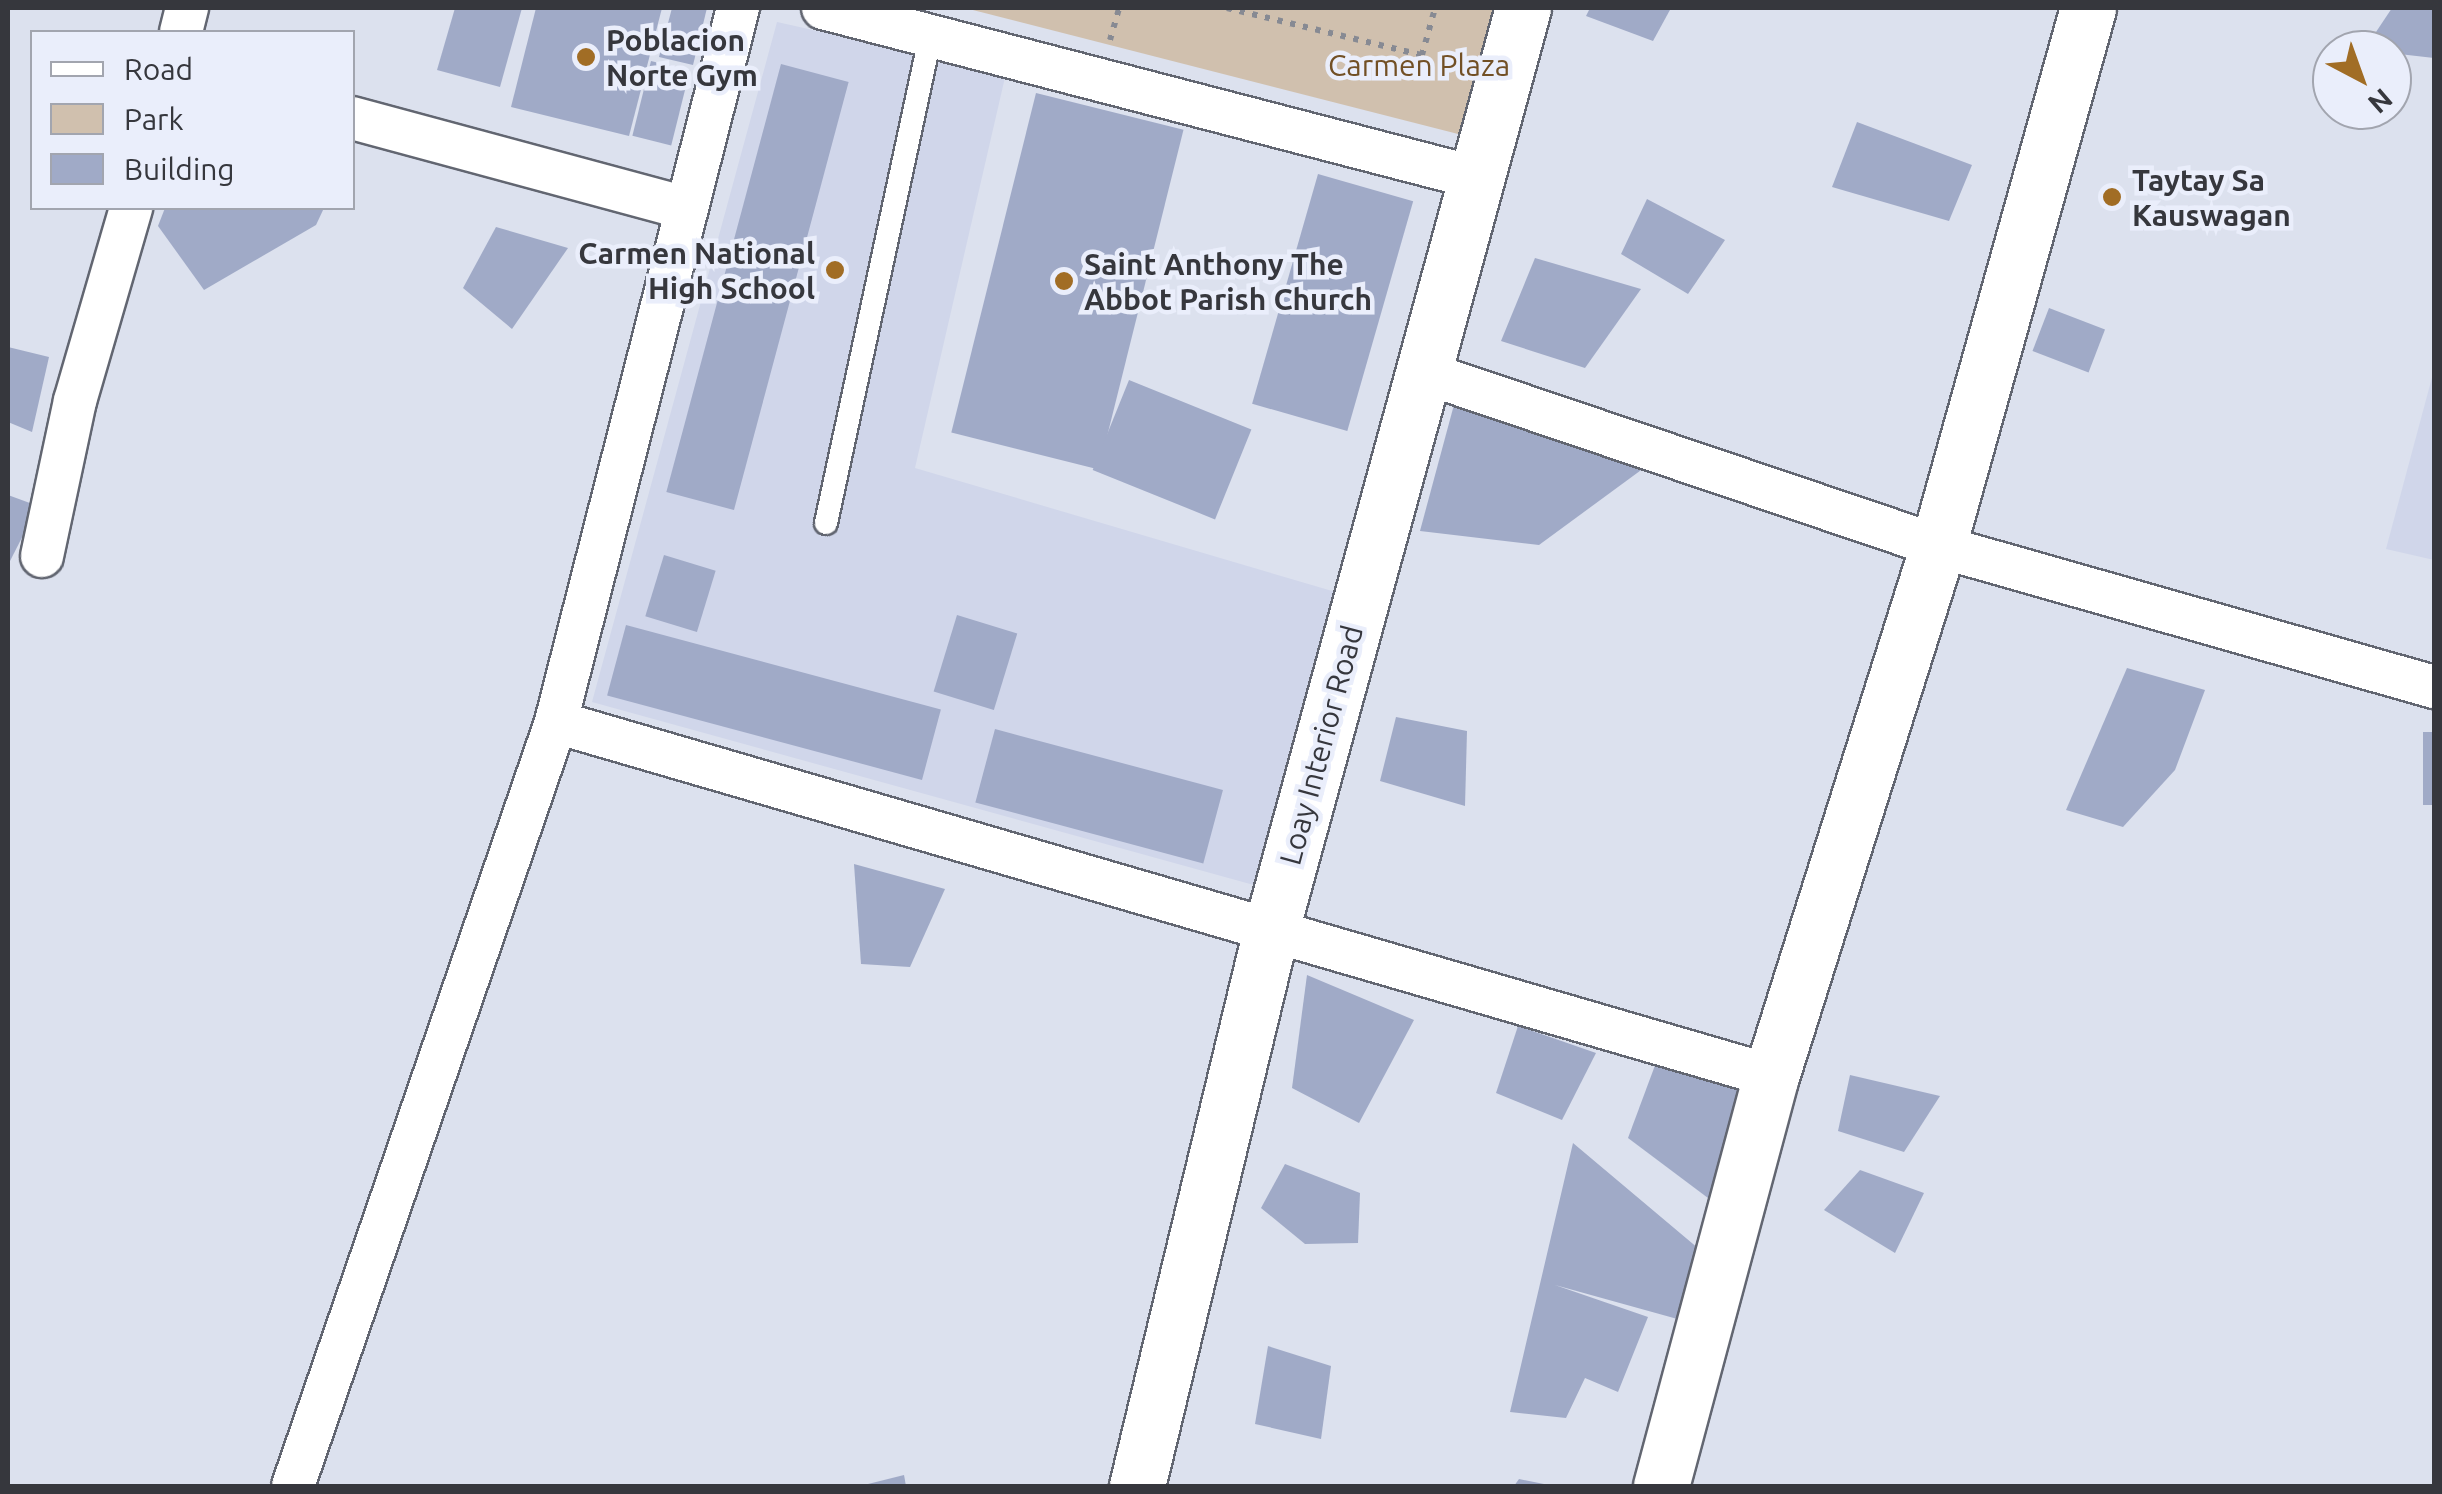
<!DOCTYPE html>
<style>
body{margin:0}
#map{position:relative;width:2442px;height:1494px;overflow:hidden;background:#dce1ee;font-family:Ubuntu,sans-serif}
div>[style]{position:absolute}
[style*='--x']{left:calc(var(--x)*1px);top:calc(var(--y)*1px);width:calc(var(--w)*1px);rotate:calc(var(--a)*1deg)}
.built>*{inset:0;background:#d0d6ea}
.green>*{inset:0;background:#d0c0ae}
.building>*{inset:0;background:#a0aac7;transform-origin:0 0}
.path>*{height:6px;margin-top:-3px;transform-origin:0;background:repeating-linear-gradient(90deg,#878a93 0 5px,transparent 0 13px)}
.roads{filter:drop-shadow(2px 0 #626671) drop-shadow(-2px 0 #626671) drop-shadow(0 2px #626671) drop-shadow(0 -2px #626671)}
.service>*{height:22px;margin:-11px;padding:0 11px;transform-origin:11px;border-radius:11px;background:#fff}
.minor>*{height:42px;margin:-21px;padding:0 21px;transform-origin:21px;border-radius:21px;background:#fff}
.tertiary>*{height:55px;margin:-27.5px;padding:0 27.5px;transform-origin:27.5px;border-radius:27.5px;background:#fff}
.primary>*{height:55px;margin:-27.5px;padding:0 27.5px;transform-origin:27.5px;border-radius:27.5px;background:#fff}
.dots>*{width:28px;height:28px;translate:-50% -50%;box-sizing:border-box;border:5px solid #eaeefb;border-radius:50%}
span{translate:-50% -50%;white-space:nowrap;text-align:center;line-height:1.15;-webkit-text-stroke:9px #eaeefb;paint-order:stroke}
.poi-label{font-size:30px;color:#36373d;font-weight:700}
.left{translate:0 -50%;text-align:left}
.right{translate:-100% -50%;text-align:right}
.park-label{font-size:30px;color:#725025}
.street-label{font-size:30px;color:#36373d}
.frame{position:absolute;inset:0;border:10px solid #36373d;pointer-events:none}
.legend{position:absolute;left:30px;top:30px;width:325px;height:180px;box-sizing:border-box;background:#eaeefb;border:2px solid #a2a5af;margin:0;padding:12px 18px;list-style:none;font-size:30px;color:#36373d}
.legend li{display:flex;align-items:center;gap:20px;height:50px}
.legend b{width:50px;border:2px solid #a2a5af}
.north{position:absolute;left:2312px;top:30px;width:100px;height:100px;box-sizing:border-box;background:#eaeefb;border:2px solid #a2a5af;border-radius:50%;rotate:139deg;font-size:28px;font-weight:700;line-height:40px;text-align:center;color:#36373d}
.north::after{content:'';display:block;margin:auto;width:35px;height:45px;background:#a16d25;clip-path:polygon(50% 0,100% 100%,50% 72%,0 100%)}
</style>
<div id="map">
<div class="built">
<div style="clip-path:polygon(777px 22px,1006px 73px,915px 468px,1339px 593px,1261px 887px,592px 702px)"></div>
<div style="clip-path:polygon(2434px 370px,2434px 560px,2386px 549px)"></div>
</div>
<div class="green">
<div style="clip-path:polygon(965px 8px,1495px 8px,1462px 135px)"></div>
</div>
<div class="building">
<div style="clip-path:polygon(455px 8px,522px 8px,500px 87px,437px 70px)"></div>
<div style="clip-path:polygon(536px 8px,662px 8px,629px 136px,511px 107px)"></div>
<div style="clip-path:polygon(672px 8px,707px 8px,693px 65px,659px 57px)"></div>
<div style="clip-path:polygon(1590px 8px,1671px 8px,1653px 41px,1586px 16px)"></div>
<div style="clip-path:polygon(2392px 8px,2434px 8px,2434px 58px,2364px 50px)"></div>
<div style="left:651px;top:61px;width:40px;height:77px;rotate:14deg"></div>
<div style="left:781px;top:64px;width:70px;height:443px;rotate:15deg"></div>
<div style="left:1036px;top:93px;width:152px;height:350px;rotate:14deg"></div>
<div style="clip-path:polygon(1857px 122px,1972px 165px,1949px 221px,1832px 187px)"></div>
<div style="left:1318px;top:174px;width:99px;height:239px;rotate:16deg"></div>
<div style="clip-path:polygon(1647px 199px,1725px 240px,1688px 294px,1621px 254px)"></div>
<div style="clip-path:polygon(165px 208px,324px 208px,316px 225px,204px 290px,158px 226px)"></div>
<div style="clip-path:polygon(496px 227px,568px 248px,512px 329px,463px 288px)"></div>
<div style="clip-path:polygon(1535px 258px,1641px 289px,1585px 368px,1501px 341px)"></div>
<div style="left:2049px;top:308px;width:60px;height:46px;rotate:21deg"></div>
<div style="clip-path:polygon(8px 347px,49px 357px,32px 432px,8px 422px)"></div>
<div style="left:1129px;top:380px;width:132px;height:97px;rotate:22deg"></div>
<div style="clip-path:polygon(1455px 401px,1663px 454px,1539px 545px,1420px 531px)"></div>
<div style="clip-path:polygon(8px 495px,38px 506px,8px 565px)"></div>
<div style="left:664px;top:555px;width:54px;height:64px;rotate:17deg"></div>
<div style="left:957px;top:615px;width:63px;height:80px;rotate:17deg"></div>
<div style="left:626px;top:625px;width:326px;height:73px;rotate:15deg"></div>
<div style="clip-path:polygon(2127px 668px,2205px 690px,2175px 770px,2123px 827px,2066px 810px)"></div>
<div style="clip-path:polygon(1396px 717px,1467px 731px,1465px 806px,1380px 781px)"></div>
<div style="left:995px;top:729px;width:236px;height:76px;rotate:15deg"></div>
<div style="left:2423px;top:732px;width:11px;height:73px"></div>
<div style="clip-path:polygon(854px 864px,945px 889px,910px 967px,861px 964px)"></div>
<div style="clip-path:polygon(1307px 975px,1414px 1020px,1359px 1123px,1292px 1088px)"></div>
<div style="clip-path:polygon(1518px 1026px,1596px 1053px,1562px 1120px,1496px 1093px)"></div>
<div style="clip-path:polygon(1657px 1060px,1751px 1090px,1716px 1204px,1628px 1138px)"></div>
<div style="clip-path:polygon(1850px 1075px,1940px 1096px,1904px 1152px,1838px 1131px)"></div>
<div style="clip-path:polygon(1573px 1143px,1699px 1249px,1681px 1320px,1555px 1285px,1648px 1317px,1618px 1392px,1585px 1378px,1566px 1418px,1510px 1412px)"></div>
<div style="clip-path:polygon(1285px 1164px,1360px 1193px,1358px 1243px,1305px 1244px,1261px 1208px)"></div>
<div style="clip-path:polygon(1860px 1170px,1924px 1193px,1895px 1253px,1824px 1210px)"></div>
<div style="clip-path:polygon(1268px 1346px,1331px 1366px,1321px 1439px,1255px 1424px)"></div>
<div style="clip-path:polygon(904px 1475px,906px 1486px,864px 1486px,864px 1485px)"></div>
<div style="clip-path:polygon(1519px 1479px,1549px 1485px,1549px 1486px,1514px 1486px)"></div>
</div>
<div class="path">
<div style="--x:1227;--y:8;--w:201;--a:13.6"></div>
<div style="--x:1422;--y:55;--w:49;--a:-74.5"></div>
<div style="--x:1110;--y:40;--w:33;--a:-74"></div>
</div>
<div class="roads">
<div class="service">
<div style="--x:826;--y:523;--w:499;--a:-77.9"></div>
</div>
<div class="minor">
<div style="--x:823;--y:8;--w:672;--a:14.57"></div>
<div style="--x:181;--y:32;--w:25;--a:-76"></div>
<div style="--x:352;--y:118;--w:346;--a:15.1"></div>
<div style="--x:1420;--y:371;--w:547;--a:18.67"></div>
<div style="--x:1938;--y:546;--w:516;--a:15.87"></div>
<div style="--x:42;--y:556;--w:158;--a:-78"></div>
<div style="--x:75;--y:401;--w:201;--a:-73.8"></div>
<div style="--x:556;--y:722;--w:1266;--a:16.24"></div>
<div style="--x:293;--y:1486;--w:808;--a:-71"></div>
<div style="--x:556;--y:722;--w:737;--a:-75.7"></div>
</div>
<div class="tertiary">
<div style="--x:1661;--y:1486;--w:424;--a:-75"></div>
<div style="--x:1771;--y:1076;--w:556;--a:-72.51"></div>
<div style="--x:1938;--y:546;--w:559;--a:-74.42"></div>
</div>
<div class="primary">
<div style="--x:1137;--y:1486;--w:576;--a:-76.45"></div>
<div style="--x:1272;--y:926;--w:952;--a:-74.71"></div>
</div>
</div>
<div class="dots">
<div style="left:586px;top:57px;background:#a16d25"></div>
<div style="left:2112px;top:197px;background:#a16d25"></div>
<div style="left:835px;top:270px;background:#a16d25"></div>
<div style="left:1064px;top:281px;background:#a16d25"></div>
</div>
<div class="poi-label">
<span class="left" style="left:606px;top:57px">Poblacion<br>Norte Gym</span>
<span class="left" style="left:2132px;top:197px">Taytay Sa<br>Kauswagan</span>
<span class="right" style="left:815px;top:270px">Carmen National<br>High School</span>
<span class="left" style="left:1084px;top:281px">Saint Anthony The<br>Abbot Parish Church</span>
</div>
<div class="park-label">
<span style="left:1419px;top:65px">Carmen Plaza</span>
</div>
<div class="street-label">
<span style="left:1321px;top:745px;rotate:-75deg">Loay Interior Road</span>
</div>
<div class="frame"></div>
<ul class="legend">
<li><b style="height:12px;background:#fff"></b>Road</li>
<li><b style="height:28px;background:#d0c0ae"></b>Park</li>
<li><b style="height:28px;background:#a0aac7"></b>Building</li>
</ul>
<div class="north">N</div>
</div>
